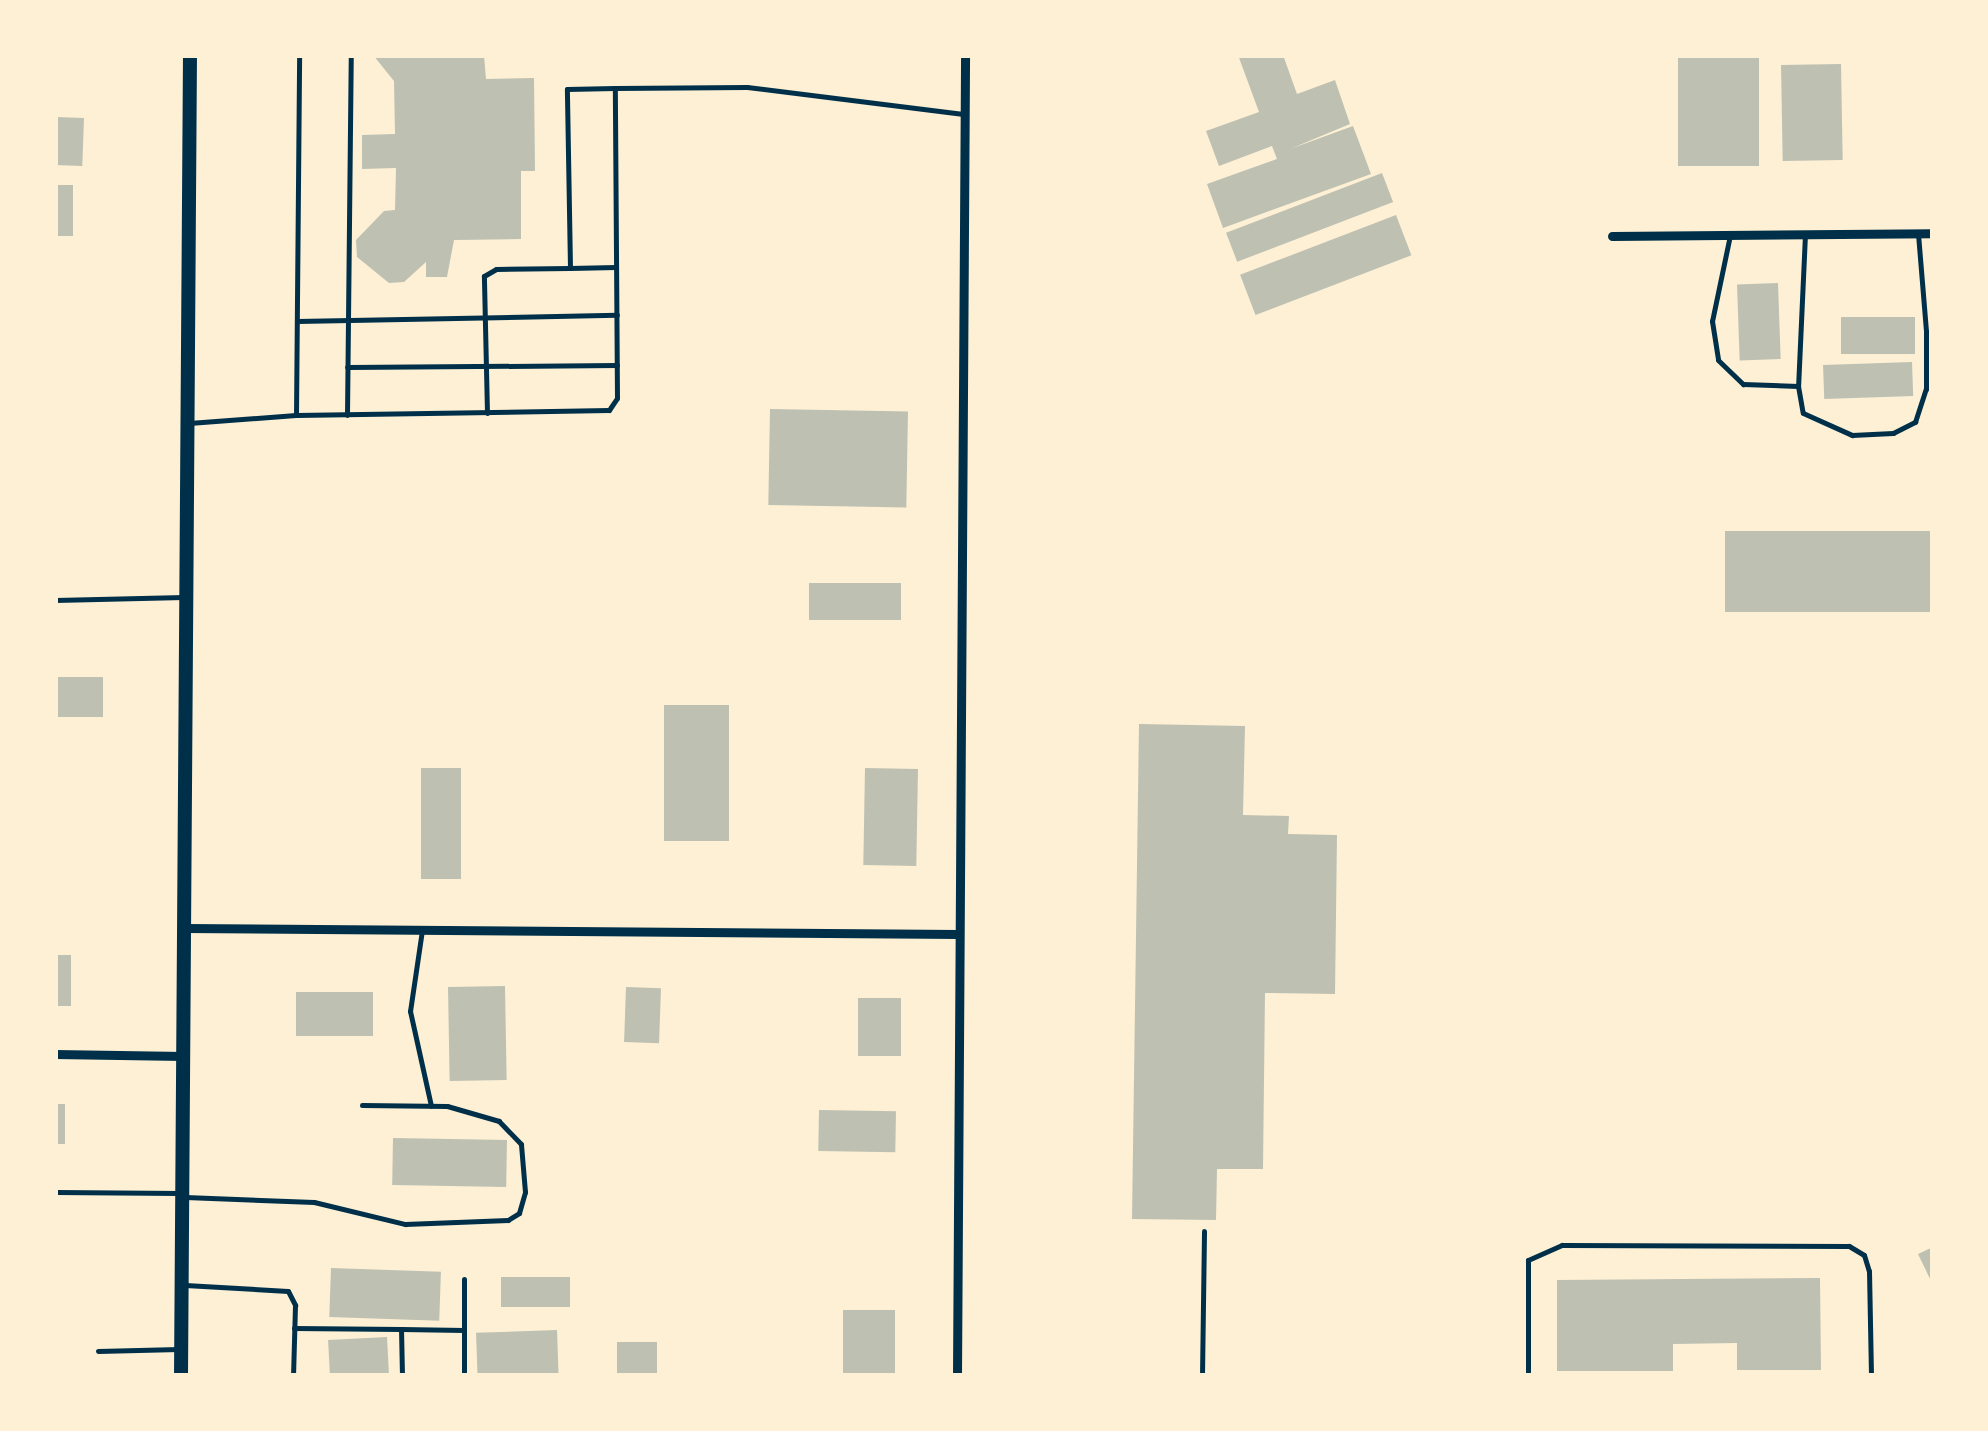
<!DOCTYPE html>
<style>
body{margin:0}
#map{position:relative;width:1988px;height:1431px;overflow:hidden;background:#fdf0d5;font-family:Quicksand,sans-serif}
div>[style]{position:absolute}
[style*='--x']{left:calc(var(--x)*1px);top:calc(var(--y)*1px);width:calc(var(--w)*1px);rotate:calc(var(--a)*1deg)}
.building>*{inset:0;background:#bec0b2;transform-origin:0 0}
.service>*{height:5px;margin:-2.5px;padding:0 2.5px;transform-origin:2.5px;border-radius:2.5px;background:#003049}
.minor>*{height:9px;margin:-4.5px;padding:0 4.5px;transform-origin:4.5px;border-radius:4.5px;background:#003049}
.primary>*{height:14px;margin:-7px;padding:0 7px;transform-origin:7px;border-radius:7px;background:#003049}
span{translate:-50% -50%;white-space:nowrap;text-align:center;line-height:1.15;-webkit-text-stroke:9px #fdf0d5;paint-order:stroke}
.frame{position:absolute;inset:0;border:58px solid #fdf0d5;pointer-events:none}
</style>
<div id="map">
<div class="building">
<div style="clip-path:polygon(373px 55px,484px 55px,486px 79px,534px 78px,535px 171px,521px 171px,521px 239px,454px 240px,447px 277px,426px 277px,426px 262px,404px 282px,389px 283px,357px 257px,356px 240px,384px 211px,395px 210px,396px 168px,362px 169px,362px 135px,395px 134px,394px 81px)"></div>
<div style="clip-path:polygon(1238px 55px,1283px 55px,1297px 94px,1335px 80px,1350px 124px,1290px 149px,1353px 126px,1371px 174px,1223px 228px,1207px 184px,1277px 159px,1272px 146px,1219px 166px,1206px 131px,1259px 112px)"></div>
<div style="left:1678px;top:55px;width:81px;height:111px"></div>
<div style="left:1841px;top:64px;width:96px;height:60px;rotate:89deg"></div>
<div style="left:55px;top:117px;width:29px;height:48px;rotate:2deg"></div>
<div style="left:1382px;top:173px;width:31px;height:167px;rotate:69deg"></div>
<div style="left:55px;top:185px;width:18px;height:51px"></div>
<div style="left:1396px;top:215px;width:43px;height:167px;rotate:69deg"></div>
<div style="left:1778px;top:283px;width:76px;height:41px;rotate:88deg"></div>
<div style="left:1841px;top:317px;width:74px;height:37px"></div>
<div style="left:1912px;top:362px;width:34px;height:89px;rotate:88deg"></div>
<div style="left:770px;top:409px;width:138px;height:96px;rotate:1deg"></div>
<div style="left:1725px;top:531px;width:208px;height:81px"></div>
<div style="left:809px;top:583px;width:92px;height:37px"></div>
<div style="left:55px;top:677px;width:48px;height:40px"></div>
<div style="left:664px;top:705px;width:65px;height:136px"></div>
<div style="clip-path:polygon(1139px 724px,1245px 726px,1243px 815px,1289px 816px,1288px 834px,1337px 835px,1335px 994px,1265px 993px,1263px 1169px,1217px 1169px,1216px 1220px,1132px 1219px)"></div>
<div style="left:421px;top:768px;width:40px;height:111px"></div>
<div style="left:865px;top:768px;width:53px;height:97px;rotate:1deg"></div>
<div style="left:55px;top:955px;width:16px;height:51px"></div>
<div style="left:505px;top:986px;width:94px;height:57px;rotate:89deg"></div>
<div style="left:626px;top:987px;width:35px;height:55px;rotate:2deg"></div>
<div style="left:296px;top:992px;width:77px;height:44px"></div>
<div style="left:858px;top:998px;width:43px;height:58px"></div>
<div style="left:55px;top:1104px;width:10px;height:40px"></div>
<div style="left:819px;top:1110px;width:77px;height:41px;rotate:1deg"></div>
<div style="left:393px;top:1138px;width:114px;height:47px;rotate:1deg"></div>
<div style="clip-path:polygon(1933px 1247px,1933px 1285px,1918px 1254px)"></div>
<div style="left:331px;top:1268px;width:110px;height:49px;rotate:2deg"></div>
<div style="left:501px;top:1277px;width:69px;height:30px"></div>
<div style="clip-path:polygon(1820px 1278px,1821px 1370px,1737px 1370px,1737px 1343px,1673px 1344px,1673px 1371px,1557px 1371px,1557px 1280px)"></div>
<div style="left:843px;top:1310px;width:52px;height:63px"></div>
<div style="left:557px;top:1330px;width:46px;height:81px;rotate:88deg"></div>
<div style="left:387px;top:1337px;width:37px;height:59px;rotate:87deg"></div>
<div style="left:617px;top:1342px;width:40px;height:34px"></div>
</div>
<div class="service">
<div style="--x:1805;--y:234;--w:152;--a:92.6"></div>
<div style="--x:1798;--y:386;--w:27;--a:80"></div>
<div style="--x:1803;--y:413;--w:54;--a:24.2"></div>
<div style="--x:1852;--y:435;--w:41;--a:-2.8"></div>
<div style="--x:1893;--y:433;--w:25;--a:-27"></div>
<div style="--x:1915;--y:422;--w:35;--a:-72"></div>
<div style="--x:1926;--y:389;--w:58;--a:-90"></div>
<div style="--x:1926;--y:331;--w:98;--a:-94.7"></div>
<div style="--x:1730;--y:235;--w:88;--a:101.8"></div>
<div style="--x:1712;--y:321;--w:39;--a:81"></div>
<div style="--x:1718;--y:360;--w:35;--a:44"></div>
<div style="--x:1743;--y:384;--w:55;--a:2.1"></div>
<div style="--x:570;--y:268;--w:46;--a:-1.2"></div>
<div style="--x:297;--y:321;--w:320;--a:-1.1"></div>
<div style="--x:347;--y:367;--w:270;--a:-0.4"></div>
<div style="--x:487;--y:413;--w:137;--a:-91.3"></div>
<div style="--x:484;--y:276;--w:14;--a:-30"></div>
<div style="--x:496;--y:269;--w:74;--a:-0.8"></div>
<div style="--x:570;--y:268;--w:179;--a:-91"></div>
<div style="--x:567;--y:89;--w:48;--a:-1.2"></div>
<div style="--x:296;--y:415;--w:313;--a:-0.9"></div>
<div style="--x:609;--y:410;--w:14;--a:-56"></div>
<div style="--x:617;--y:398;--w:310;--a:-90.4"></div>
<div style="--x:615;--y:88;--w:132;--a:-0.4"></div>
<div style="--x:747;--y:87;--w:220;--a:7.1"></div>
<div style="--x:347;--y:415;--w:360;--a:-89.4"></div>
<div style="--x:189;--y:423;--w:107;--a:-4.3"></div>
<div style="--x:296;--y:415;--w:360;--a:-89.5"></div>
<div style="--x:55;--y:600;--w:129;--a:-1.3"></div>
<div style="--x:422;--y:930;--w:82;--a:98.4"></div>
<div style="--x:410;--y:1011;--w:97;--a:77.5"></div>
<div style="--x:55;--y:1192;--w:124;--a:0.5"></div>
<div style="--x:185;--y:1197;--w:129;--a:2.2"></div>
<div style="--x:314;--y:1202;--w:94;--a:13.6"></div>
<div style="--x:405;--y:1224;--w:103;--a:-2.2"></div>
<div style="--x:508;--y:1220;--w:13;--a:-32"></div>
<div style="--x:519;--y:1213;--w:22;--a:-74"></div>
<div style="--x:525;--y:1192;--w:48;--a:-94.8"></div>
<div style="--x:521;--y:1144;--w:32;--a:-134"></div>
<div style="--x:499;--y:1121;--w:54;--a:-163.9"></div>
<div style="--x:447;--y:1106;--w:85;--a:-179.3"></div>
<div style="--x:464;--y:1279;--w:51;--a:90"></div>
<div style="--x:185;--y:1285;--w:103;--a:3.3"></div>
<div style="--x:288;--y:1291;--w:16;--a:63"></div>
<div style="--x:295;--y:1305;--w:71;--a:91.6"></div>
<div style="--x:294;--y:1328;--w:107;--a:0.5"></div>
<div style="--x:98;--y:1351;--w:81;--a:-1.4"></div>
<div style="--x:81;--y:1375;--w:1;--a:90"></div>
<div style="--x:402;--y:1376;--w:47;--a:-91.2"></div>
<div style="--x:401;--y:1329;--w:63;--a:0.9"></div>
<div style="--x:464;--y:1330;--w:46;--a:90"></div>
<div style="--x:1202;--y:1376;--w:145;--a:-89.2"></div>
<div style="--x:1528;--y:1376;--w:116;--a:-90"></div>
<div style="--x:1528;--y:1260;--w:37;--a:-24"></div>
<div style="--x:1562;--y:1245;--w:287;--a:0.2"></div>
<div style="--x:1849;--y:1246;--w:17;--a:31"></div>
<div style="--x:1864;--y:1255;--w:17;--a:73"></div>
<div style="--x:1869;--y:1271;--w:105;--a:88.9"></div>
</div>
<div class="minor">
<div style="--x:1612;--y:236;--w:321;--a:-0.5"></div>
<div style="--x:184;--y:928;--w:774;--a:0.44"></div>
<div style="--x:55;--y:1054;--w:128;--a:0.9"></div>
<div style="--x:957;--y:1376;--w:1321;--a:-89.65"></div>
</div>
<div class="primary">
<div style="--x:181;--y:1376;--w:1321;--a:-89.61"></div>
</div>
<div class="frame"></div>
</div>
